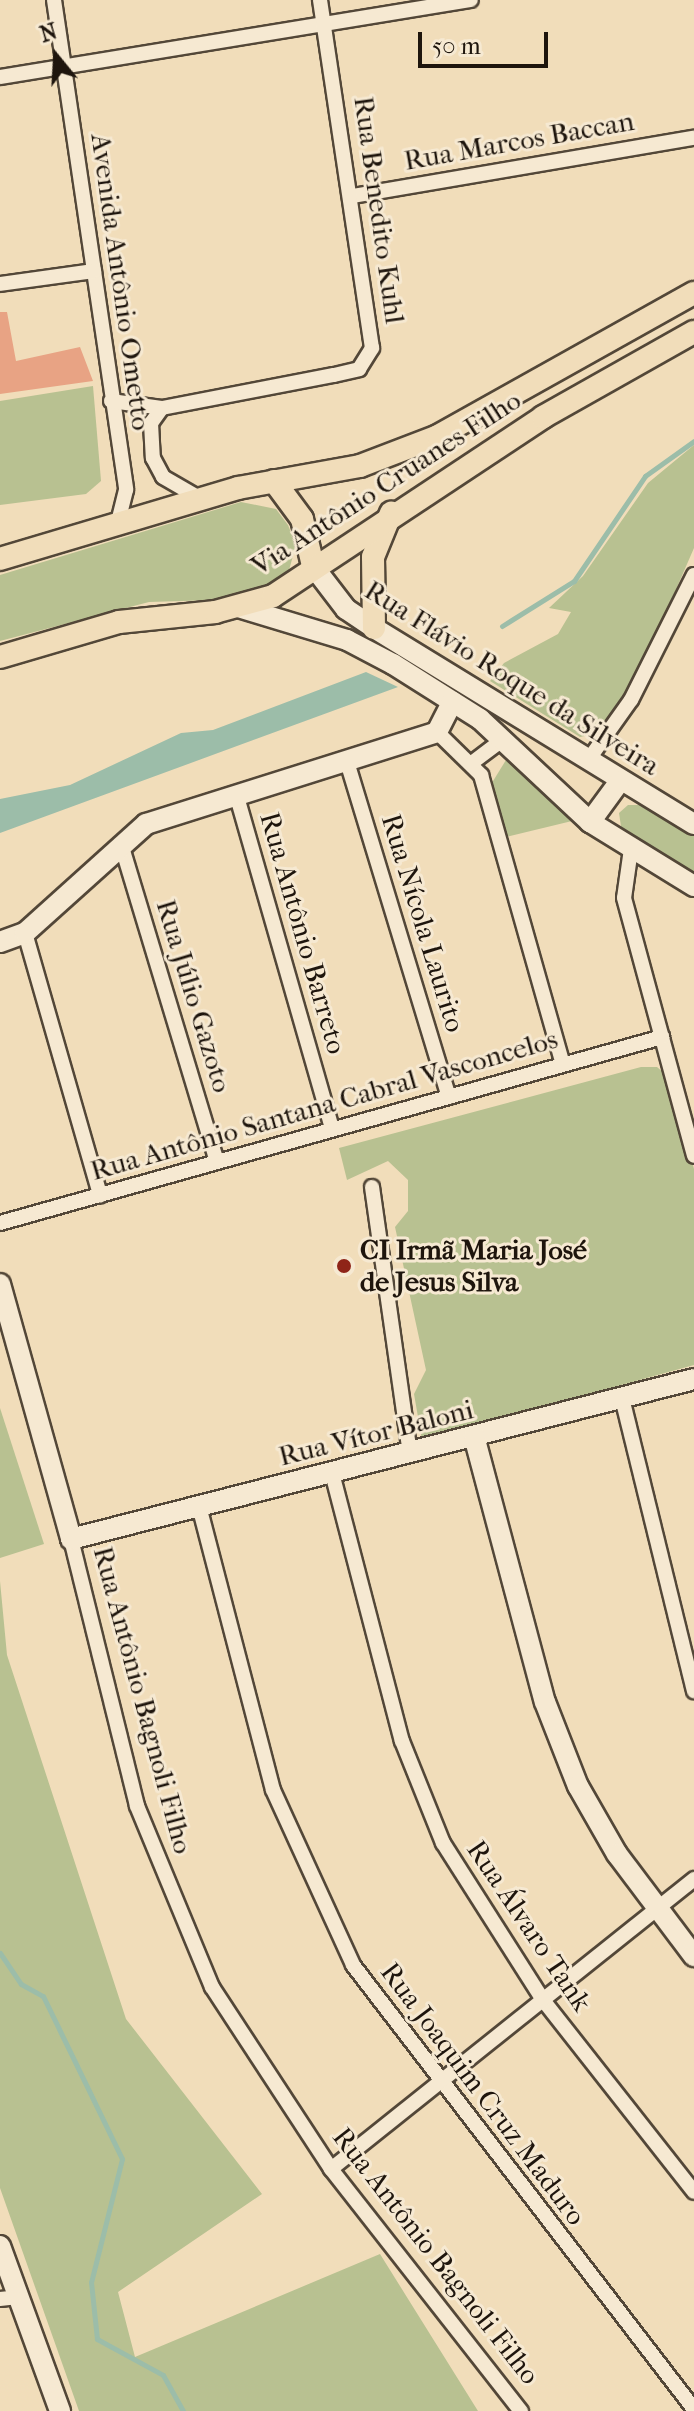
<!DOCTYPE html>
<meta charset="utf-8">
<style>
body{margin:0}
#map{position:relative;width:694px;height:2411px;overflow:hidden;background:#f1ddba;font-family:"IM FELL French Canon",serif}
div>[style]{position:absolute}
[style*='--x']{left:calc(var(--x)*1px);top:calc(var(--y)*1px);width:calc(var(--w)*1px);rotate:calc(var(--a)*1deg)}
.green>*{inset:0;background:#b8c191}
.water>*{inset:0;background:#9cbda9}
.stream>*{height:5px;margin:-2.5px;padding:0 2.5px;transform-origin:2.5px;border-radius:2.5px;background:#9cbda9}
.building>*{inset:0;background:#e8a384}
.roads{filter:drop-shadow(2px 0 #534738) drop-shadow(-2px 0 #534738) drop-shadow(0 2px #534738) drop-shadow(0 -2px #534738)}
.street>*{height:14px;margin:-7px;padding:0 7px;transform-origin:7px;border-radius:7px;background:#f6e9d2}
.secondary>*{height:20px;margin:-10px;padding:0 10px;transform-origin:10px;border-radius:10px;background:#f6e9d2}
.primary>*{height:22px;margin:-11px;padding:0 11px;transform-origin:11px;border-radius:11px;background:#f1ddba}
.dots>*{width:22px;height:22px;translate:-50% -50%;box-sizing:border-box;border:4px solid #f6e9d2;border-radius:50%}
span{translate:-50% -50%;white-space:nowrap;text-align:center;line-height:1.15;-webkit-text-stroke:6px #f6e9d2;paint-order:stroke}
.street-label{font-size:28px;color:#1e150d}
.poi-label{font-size:28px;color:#1e150d;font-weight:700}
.left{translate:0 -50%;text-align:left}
.north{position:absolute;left:16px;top:16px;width:80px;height:80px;-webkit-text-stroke:6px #f6e9d2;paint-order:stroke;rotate:342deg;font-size:22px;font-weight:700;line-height:32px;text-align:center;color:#1e150d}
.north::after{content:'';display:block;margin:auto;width:28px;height:36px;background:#1e150d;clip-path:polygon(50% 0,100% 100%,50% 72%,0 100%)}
.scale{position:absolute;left:418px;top:32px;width:130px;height:36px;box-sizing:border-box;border:4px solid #1e150d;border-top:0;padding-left:10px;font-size:24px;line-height:28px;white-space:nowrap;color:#1e150d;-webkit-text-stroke:6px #f6e9d2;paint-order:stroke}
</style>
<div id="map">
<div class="green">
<div style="clip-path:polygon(93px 386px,101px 481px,86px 494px,0 505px,0 401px)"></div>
<div style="clip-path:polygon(694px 445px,694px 548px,637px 679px,600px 733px,580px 737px,490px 681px,504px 663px,558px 634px,571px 612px,549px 608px,583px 576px,648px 483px)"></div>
<div style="clip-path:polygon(241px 502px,276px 509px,288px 525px,296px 545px,286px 581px,248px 599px,149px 602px,0 641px,0 575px)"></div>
<div style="clip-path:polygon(506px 760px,572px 821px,506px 837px,490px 786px)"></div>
<div style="clip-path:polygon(628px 805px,642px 805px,694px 836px,694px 875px,622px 833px,619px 813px)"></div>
<div style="clip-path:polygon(641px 1067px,657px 1067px,670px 1078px,694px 1169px,694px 1365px,422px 1440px,414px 1394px,426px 1370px,395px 1227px,408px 1211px,408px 1180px,388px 1161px,347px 1180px,339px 1148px)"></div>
<div style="clip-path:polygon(0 1408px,44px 1544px,0 1558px)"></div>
<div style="clip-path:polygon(0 1581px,7px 1655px,126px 2019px,262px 2194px,118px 2292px,135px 2357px,380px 2254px,478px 2411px,79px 2411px,0 2188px)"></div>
</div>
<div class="water">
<div style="clip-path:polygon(366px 672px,398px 687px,0 833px,0 799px,70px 785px,181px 733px,213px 730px)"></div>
</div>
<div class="stream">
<div style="--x:502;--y:626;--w:85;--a:-32"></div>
<div style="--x:574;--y:581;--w:127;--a:-55.9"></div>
<div style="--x:645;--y:476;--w:60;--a:-35.5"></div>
<div style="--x:0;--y:1953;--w:37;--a:56"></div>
<div style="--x:21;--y:1984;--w:25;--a:29"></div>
<div style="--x:43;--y:1996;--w:181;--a:64.1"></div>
<div style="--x:122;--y:2159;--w:127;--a:104.1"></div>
<div style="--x:91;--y:2282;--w:57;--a:84"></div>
<div style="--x:97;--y:2339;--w:75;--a:28.6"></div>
<div style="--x:163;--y:2375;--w:41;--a:60.9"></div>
</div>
<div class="building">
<div style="clip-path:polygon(0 312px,7px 312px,16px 361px,80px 347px,93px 381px,0 394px)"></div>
</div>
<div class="roads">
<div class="street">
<div style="--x:54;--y:0;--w:495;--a:81.6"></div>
<div style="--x:126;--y:490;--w:34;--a:104"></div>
<div style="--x:0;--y:77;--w:477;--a:-9.3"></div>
<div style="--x:353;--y:196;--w:346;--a:-9.7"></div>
<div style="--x:0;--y:284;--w:95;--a:-7.9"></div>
<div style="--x:111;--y:401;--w:51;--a:7.8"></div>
<div style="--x:162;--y:408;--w:175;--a:-10.9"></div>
<div style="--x:334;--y:375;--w:26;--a:-13"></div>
<div style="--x:359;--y:369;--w:25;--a:-58"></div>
<div style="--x:372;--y:348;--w:352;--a:-98.5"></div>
<div style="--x:162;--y:408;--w:19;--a:126"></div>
<div style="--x:151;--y:423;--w:35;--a:87"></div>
<div style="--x:153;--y:458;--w:21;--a:62"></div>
<div style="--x:163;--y:477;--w:44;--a:30.1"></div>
<div style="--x:437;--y:732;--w:62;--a:44.3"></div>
<div style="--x:481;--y:775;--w:301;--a:74.2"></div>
<div style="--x:589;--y:759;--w:72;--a:-54.6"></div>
<div style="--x:631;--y:700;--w:140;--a:-63.3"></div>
<div style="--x:473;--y:762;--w:38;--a:-37"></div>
<div style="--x:348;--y:765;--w:347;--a:73.1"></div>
<div style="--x:237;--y:797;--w:345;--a:74"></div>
<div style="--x:121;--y:844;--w:332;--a:73.2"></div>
<div style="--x:631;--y:849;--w:49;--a:98.1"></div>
<div style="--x:624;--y:898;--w:267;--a:74.8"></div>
<div style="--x:25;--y:933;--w:273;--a:74"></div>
<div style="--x:372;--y:1187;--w:269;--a:81.9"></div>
<div style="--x:0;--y:1223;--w:688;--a:-15.69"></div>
<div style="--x:622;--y:1398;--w:302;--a:76.2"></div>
<div style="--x:332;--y:1473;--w:277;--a:75.4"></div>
<div style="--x:402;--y:1741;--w:110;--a:68.1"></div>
<div style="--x:443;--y:1843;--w:186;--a:57.5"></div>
<div style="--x:543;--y:2000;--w:244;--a:51.8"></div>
<div style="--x:199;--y:1506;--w:293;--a:75.4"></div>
<div style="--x:273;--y:1790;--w:192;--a:65.4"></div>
<div style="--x:353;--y:1965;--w:560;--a:52.48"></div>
<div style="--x:71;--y:1539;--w:275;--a:76.1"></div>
<div style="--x:137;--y:1806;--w:196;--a:67.5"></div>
<div style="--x:212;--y:1987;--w:217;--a:56.8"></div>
<div style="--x:331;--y:2169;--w:308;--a:51.9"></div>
<div style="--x:331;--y:2169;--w:465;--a:-38.6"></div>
<div style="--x:0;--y:2299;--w:18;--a:-6"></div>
</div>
<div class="secondary">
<div style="--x:313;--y:566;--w:54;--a:52.5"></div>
<div style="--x:346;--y:609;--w:34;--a:34"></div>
<div style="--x:374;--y:628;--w:375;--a:31.5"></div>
<div style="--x:238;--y:607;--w:114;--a:16.8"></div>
<div style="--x:347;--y:640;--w:52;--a:27.6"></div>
<div style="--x:393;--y:664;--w:103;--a:32.3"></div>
<div style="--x:480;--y:719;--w:151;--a:43.1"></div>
<div style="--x:590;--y:822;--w:122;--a:31.6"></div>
<div style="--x:590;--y:822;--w:51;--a:-53.8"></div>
<div style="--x:0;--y:942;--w:27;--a:-20"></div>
<div style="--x:25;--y:933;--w:163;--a:-42"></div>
<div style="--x:146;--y:824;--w:305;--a:-17.5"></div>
<div style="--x:437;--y:732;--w:34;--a:-63"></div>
<div style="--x:0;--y:1284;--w:265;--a:74.4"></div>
<div style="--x:71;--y:1539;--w:643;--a:-14.4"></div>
<div style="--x:474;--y:1436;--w:275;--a:75.1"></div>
<div style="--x:545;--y:1702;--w:90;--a:68.6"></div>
<div style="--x:578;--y:1786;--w:78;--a:60.2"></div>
<div style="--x:617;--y:1854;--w:128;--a:53"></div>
<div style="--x:0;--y:2246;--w:176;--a:70"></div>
</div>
<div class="primary">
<div style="--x:274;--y:481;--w:47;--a:53.6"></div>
<div style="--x:302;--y:519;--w:48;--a:76.8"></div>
<div style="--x:0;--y:559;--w:248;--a:-16.6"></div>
<div style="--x:238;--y:488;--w:124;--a:-10.2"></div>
<div style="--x:360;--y:466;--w:84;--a:-21"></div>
<div style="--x:438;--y:436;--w:293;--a:-29.2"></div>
<div style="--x:374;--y:628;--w:71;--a:-90.8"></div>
<div style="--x:373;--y:557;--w:48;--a:-67.8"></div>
<div style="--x:0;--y:657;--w:124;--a:-16.4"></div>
<div style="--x:119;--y:622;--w:97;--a:-5.9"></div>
<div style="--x:215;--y:612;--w:60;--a:-15.4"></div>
<div style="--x:273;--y:596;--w:324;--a:-33.5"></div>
<div style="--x:543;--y:417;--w:173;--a:-29.4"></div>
</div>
</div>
<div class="dots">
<div style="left:344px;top:1266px;background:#8f2418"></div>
</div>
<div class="street-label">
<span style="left:519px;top:141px;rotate:-10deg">Rua Marcos Baccan</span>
<span style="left:379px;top:210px;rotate:82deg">Rua Benedito Kuhl</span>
<span style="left:121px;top:282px;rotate:82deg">Avenida Antônio Ometto</span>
<span style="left:386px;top:483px;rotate:-33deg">Via Antônio Cruanes Filho</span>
<span style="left:512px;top:678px;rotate:32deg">Rua Flávio Roque da Silveira</span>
<span style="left:423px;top:923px;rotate:73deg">Rua Nícola Laurito</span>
<span style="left:303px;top:933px;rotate:74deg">Rua Antônio Barreto</span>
<span style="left:194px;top:996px;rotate:73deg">Rua Júlio Gazoto</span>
<span style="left:324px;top:1105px;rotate:-16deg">Rua Antônio Santana Cabral Vasconcelos</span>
<span style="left:376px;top:1433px;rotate:-14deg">Rua Vítor Baloni</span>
<span style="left:143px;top:1700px;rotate:75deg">Rua Antônio Bagnoli Filho</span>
<span style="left:529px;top:1926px;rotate:56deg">Rua Álvaro Tank</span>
<span style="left:483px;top:2094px;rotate:53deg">Rua Joaquim Cruz Maduro</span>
<span style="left:436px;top:2256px;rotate:52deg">Rua Antônio Bagnoli Filho</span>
</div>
<div class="poi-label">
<span class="left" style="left:360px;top:1266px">CI Irmã Maria José<br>de Jesus Silva</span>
</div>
<div class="north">N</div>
<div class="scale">50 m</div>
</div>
